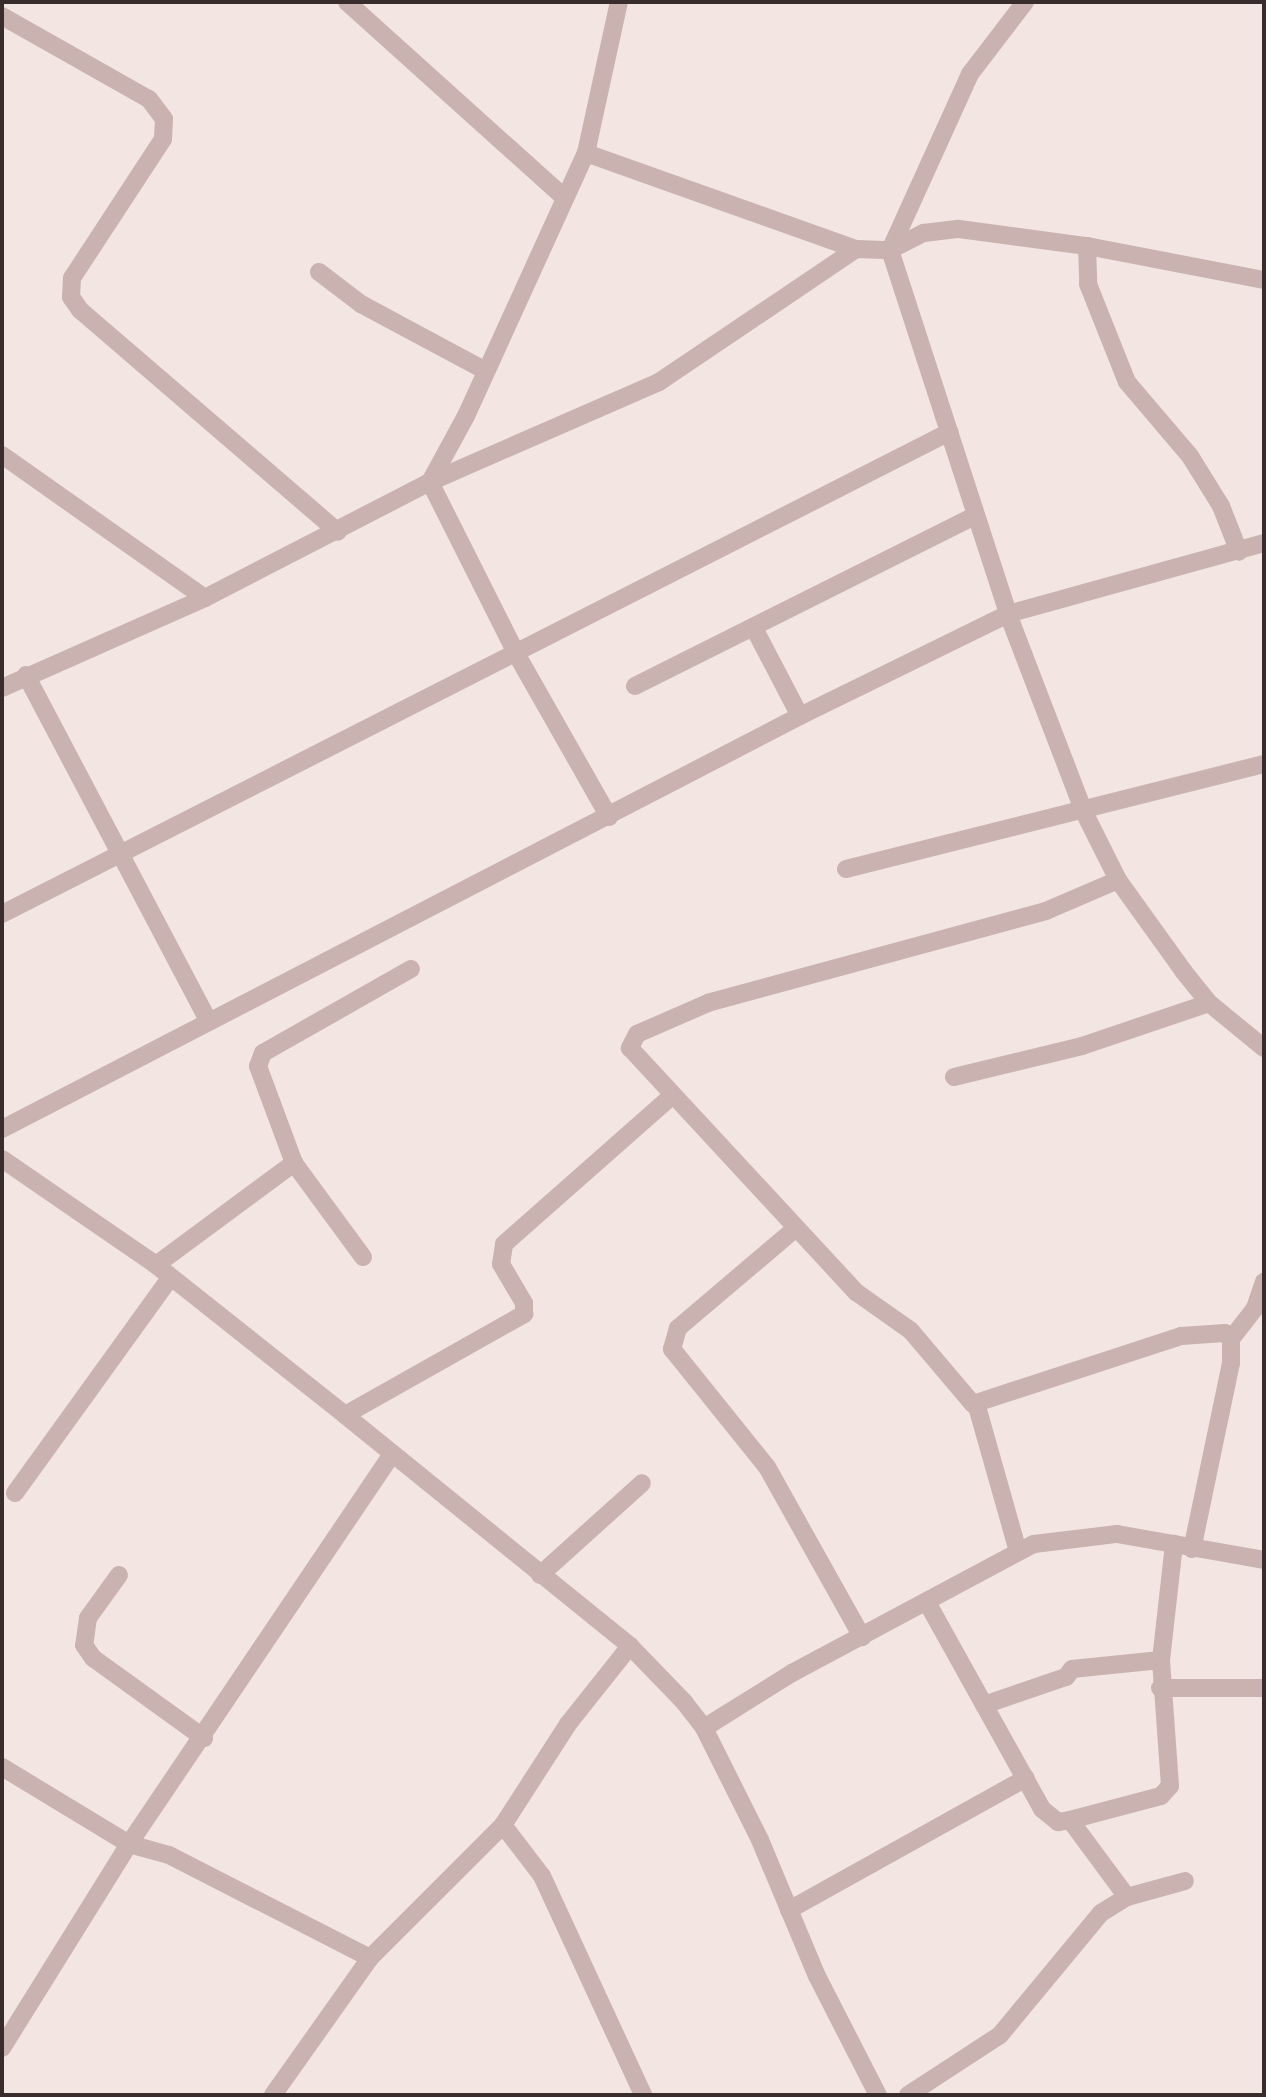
<!DOCTYPE html>
<style>
body{margin:0}
#map{position:relative;width:1266px;height:2097px;overflow:hidden;background:#f2e5e2;font-family:"Asap Condensed",sans-serif}
div>[style]{position:absolute}
[style*='--x']{left:calc(var(--x)*1px);top:calc(var(--y)*1px);width:calc(var(--w)*1px);rotate:calc(var(--a)*1deg)}
.minor>*{height:18px;margin:-9px;padding:0 9px;transform-origin:9px;border-radius:9px;background:#c9b2af}
span{translate:-50% -50%;white-space:nowrap;text-align:center;line-height:1.15;-webkit-text-stroke:7px #f9f1ef;paint-order:stroke}
.frame{position:absolute;inset:0;border:4px solid #392c2d;pointer-events:none}
</style>
<div id="map">
<div class="minor">
<div style="--x:347;--y:2;--w:293;--a:42"></div>
<div style="--x:1025;--y:2;--w:91;--a:127.4"></div>
<div style="--x:970;--y:74;--w:193;--a:114.4"></div>
<div style="--x:890;--y:250;--w:383;--a:72"></div>
<div style="--x:1008;--y:614;--w:212;--a:69"></div>
<div style="--x:1084;--y:812;--w:76;--a:63.4"></div>
<div style="--x:1118;--y:880;--w:113;--a:54.3"></div>
<div style="--x:1184;--y:972;--w:40;--a:51"></div>
<div style="--x:1209;--y:1003;--w:71;--a:39.3"></div>
<div style="--x:2;--y:16;--w:169;--a:29.5"></div>
<div style="--x:149;--y:99;--w:25;--a:53"></div>
<div style="--x:164;--y:119;--w:20;--a:93"></div>
<div style="--x:163;--y:139;--w:166;--a:123.2"></div>
<div style="--x:72;--y:278;--w:19;--a:93"></div>
<div style="--x:71;--y:297;--w:16;--a:55"></div>
<div style="--x:80;--y:310;--w:340;--a:40.7"></div>
<div style="--x:586;--y:153;--w:287;--a:19.6"></div>
<div style="--x:856;--y:249;--w:34;--a:2"></div>
<div style="--x:890;--y:250;--w:38;--a:-27"></div>
<div style="--x:924;--y:233;--w:35;--a:-7"></div>
<div style="--x:959;--y:229;--w:129;--a:7.6"></div>
<div style="--x:1087;--y:246;--w:180;--a:10.9"></div>
<div style="--x:1087;--y:246;--w:38;--a:88"></div>
<div style="--x:1088;--y:284;--w:105;--a:68.3"></div>
<div style="--x:1127;--y:382;--w:97;--a:49.6"></div>
<div style="--x:1190;--y:456;--w:59;--a:58.2"></div>
<div style="--x:1221;--y:506;--w:49;--a:68.6"></div>
<div style="--x:319;--y:272;--w:53;--a:37.3"></div>
<div style="--x:361;--y:304;--w:142;--a:28.2"></div>
<div style="--x:2;--y:455;--w:248;--a:35.2"></div>
<div style="--x:755;--y:630;--w:97;--a:62.4"></div>
<div style="--x:26;--y:675;--w:392;--a:62.2"></div>
<div style="--x:635;--y:686;--w:381;--a:-26.6"></div>
<div style="--x:2;--y:688;--w:222;--a:-23.9"></div>
<div style="--x:205;--y:598;--w:253;--a:-27.3"></div>
<div style="--x:430;--y:482;--w:75;--a:-61.4"></div>
<div style="--x:466;--y:416;--w:289;--a:-65.5"></div>
<div style="--x:586;--y:153;--w:155;--a:-77.7"></div>
<div style="--x:609;--y:817;--w:189;--a:-119.6"></div>
<div style="--x:516;--y:653;--w:191;--a:-116.7"></div>
<div style="--x:430;--y:482;--w:250;--a:-23.6"></div>
<div style="--x:659;--y:382;--w:238;--a:-34"></div>
<div style="--x:846;--y:869;--w:431;--a:-14.1"></div>
<div style="--x:1118;--y:880;--w:78;--a:156.7"></div>
<div style="--x:1046;--y:911;--w:350;--a:164.8"></div>
<div style="--x:708;--y:1003;--w:77;--a:156.4"></div>
<div style="--x:637;--y:1034;--w:16;--a:117"></div>
<div style="--x:630;--y:1048;--w:333;--a:47.2"></div>
<div style="--x:856;--y:1292;--w:67;--a:35.3"></div>
<div style="--x:911;--y:1331;--w:96;--a:49.7"></div>
<div style="--x:973;--y:1404;--w:219;--a:-18.1"></div>
<div style="--x:1181;--y:1336;--w:44;--a:-3.9"></div>
<div style="--x:1225;--y:1333;--w:8;--a:45"></div>
<div style="--x:1231;--y:1339;--w:24;--a:90"></div>
<div style="--x:1231;--y:1363;--w:190;--a:101.8"></div>
<div style="--x:2;--y:914;--w:1063;--a:-26.97"></div>
<div style="--x:954;--y:1077;--w:132;--a:-13.6"></div>
<div style="--x:1082;--y:1046;--w:134;--a:-18.7"></div>
<div style="--x:2;--y:1129;--w:899;--a:-27.36"></div>
<div style="--x:800;--y:716;--w:232;--a:-26.1"></div>
<div style="--x:1008;--y:614;--w:266;--a:-15.5"></div>
<div style="--x:2;--y:1159;--w:187;--a:34.5"></div>
<div style="--x:156;--y:1265;--w:241;--a:38.4"></div>
<div style="--x:345;--y:1415;--w:367;--a:39"></div>
<div style="--x:630;--y:1646;--w:78;--a:46"></div>
<div style="--x:684;--y:1702;--w:33;--a:52"></div>
<div style="--x:704;--y:1728;--w:125;--a:63.4"></div>
<div style="--x:760;--y:1840;--w:147;--a:67.3"></div>
<div style="--x:817;--y:1976;--w:134;--a:62.9"></div>
<div style="--x:796;--y:1228;--w:155;--a:139.7"></div>
<div style="--x:678;--y:1328;--w:22;--a:106"></div>
<div style="--x:672;--y:1349;--w:151;--a:51.2"></div>
<div style="--x:767;--y:1467;--w:195;--a:60.8"></div>
<div style="--x:363;--y:1257;--w:117;--a:-126.3"></div>
<div style="--x:294;--y:1163;--w:103;--a:-110.4"></div>
<div style="--x:258;--y:1066;--w:14;--a:-69"></div>
<div style="--x:263;--y:1053;--w:170;--a:-29.6"></div>
<div style="--x:156;--y:1265;--w:172;--a:-36.5"></div>
<div style="--x:1231;--y:1339;--w:39;--a:-52"></div>
<div style="--x:1255;--y:1308;--w:28;--a:-71"></div>
<div style="--x:976;--y:1403;--w:154;--a:74.2"></div>
<div style="--x:345;--y:1415;--w:206;--a:-29.4"></div>
<div style="--x:524;--y:1314;--w:11;--a:-90"></div>
<div style="--x:524;--y:1303;--w:45;--a:-120.5"></div>
<div style="--x:501;--y:1264;--w:20;--a:-81"></div>
<div style="--x:504;--y:1244;--w:224;--a:-41.4"></div>
<div style="--x:15;--y:1493;--w:266;--a:-54.2"></div>
<div style="--x:119;--y:1575;--w:53;--a:125.8"></div>
<div style="--x:88;--y:1618;--w:27;--a:98"></div>
<div style="--x:84;--y:1645;--w:16;--a:55"></div>
<div style="--x:93;--y:1658;--w:137;--a:35.8"></div>
<div style="--x:540;--y:1575;--w:137;--a:-42"></div>
<div style="--x:928;--y:1604;--w:235;--a:60.9"></div>
<div style="--x:1042;--y:1809;--w:21;--a:39"></div>
<div style="--x:1058;--y:1822;--w:12;--a:-9"></div>
<div style="--x:1070;--y:1820;--w:94;--a:-14.8"></div>
<div style="--x:1161;--y:1796;--w:13;--a:-48"></div>
<div style="--x:1170;--y:1786;--w:126;--a:-94.1"></div>
<div style="--x:1161;--y:1660;--w:117;--a:-83.6"></div>
<div style="--x:1160;--y:1688;--w:104;--a:0"></div>
<div style="--x:984;--y:1705;--w:87;--a:-18.9"></div>
<div style="--x:1066;--y:1677;--w:10;--a:-53"></div>
<div style="--x:1072;--y:1669;--w:89;--a:-5.8"></div>
<div style="--x:704;--y:1728;--w:104;--a:-32"></div>
<div style="--x:792;--y:1673;--w:274;--a:-28.1"></div>
<div style="--x:1034;--y:1544;--w:84;--a:-6.9"></div>
<div style="--x:1117;--y:1534;--w:149;--a:10"></div>
<div style="--x:2;--y:1767;--w:149;--a:31.2"></div>
<div style="--x:129;--y:1844;--w:41;--a:15.4"></div>
<div style="--x:169;--y:1855;--w:226;--a:27.1"></div>
<div style="--x:1070;--y:1820;--w:96;--a:53.5"></div>
<div style="--x:503;--y:1825;--w:64;--a:52.6"></div>
<div style="--x:542;--y:1876;--w:241;--a:65.2"></div>
<div style="--x:789;--y:1910;--w:271;--a:-29.1"></div>
<div style="--x:2;--y:2048;--w:240;--a:-58.1"></div>
<div style="--x:129;--y:1844;--w:470;--a:-56"></div>
<div style="--x:273;--y:2095;--w:168;--a:-54.7"></div>
<div style="--x:370;--y:1958;--w:188;--a:-45"></div>
<div style="--x:503;--y:1825;--w:120;--a:-57.2"></div>
<div style="--x:568;--y:1724;--w:100;--a:-51.5"></div>
<div style="--x:908;--y:2095;--w:110;--a:-33.1"></div>
<div style="--x:1000;--y:2035;--w:158;--a:-50.4"></div>
<div style="--x:1101;--y:1913;--w:31;--a:-32"></div>
<div style="--x:1127;--y:1897;--w:60;--a:-15.4"></div>
</div>
<div class="frame"></div>
</div>
